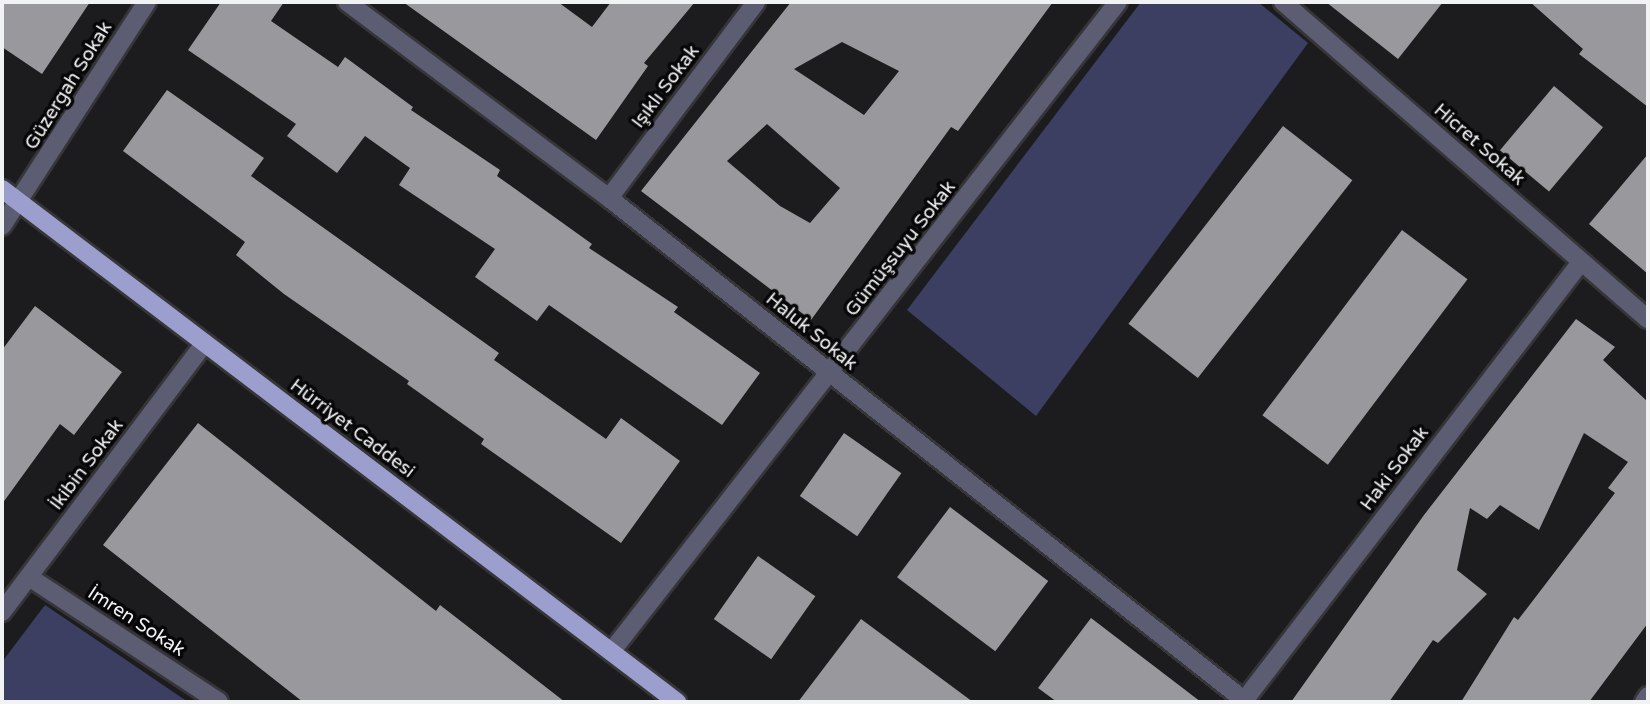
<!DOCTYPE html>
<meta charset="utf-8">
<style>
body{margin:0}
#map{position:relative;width:1650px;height:704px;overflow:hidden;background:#1c1c1f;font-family:"Varela Round",sans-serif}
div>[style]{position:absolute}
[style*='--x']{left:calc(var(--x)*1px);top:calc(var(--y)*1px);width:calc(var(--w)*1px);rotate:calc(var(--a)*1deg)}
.green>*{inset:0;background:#3d3f62}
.building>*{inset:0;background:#99999d;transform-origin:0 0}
.roads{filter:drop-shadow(2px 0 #363639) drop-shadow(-2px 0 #363639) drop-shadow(0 2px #363639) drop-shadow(0 -2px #363639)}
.minor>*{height:18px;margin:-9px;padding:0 9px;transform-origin:9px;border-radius:9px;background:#5c5d73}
.major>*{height:18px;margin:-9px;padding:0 9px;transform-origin:9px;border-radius:9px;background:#9c9fcd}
span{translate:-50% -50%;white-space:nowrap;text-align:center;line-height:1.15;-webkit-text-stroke:7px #070708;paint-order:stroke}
.street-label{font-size:19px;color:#f1f2f4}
.frame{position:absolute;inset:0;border:4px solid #f1f2f4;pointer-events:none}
</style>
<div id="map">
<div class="green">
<div style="clip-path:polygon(1141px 2px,1258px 2px,1308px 43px,1036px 416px,907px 310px)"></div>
<div style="clip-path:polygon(45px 605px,188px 702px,2px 702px,2px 662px)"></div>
</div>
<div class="building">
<div style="clip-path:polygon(2px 2px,90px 2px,42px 74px,2px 47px)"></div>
<div style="clip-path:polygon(221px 2px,284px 2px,271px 21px,338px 67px,345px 57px,413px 107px,411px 110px,500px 170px,497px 176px,592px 244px,589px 248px,678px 307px,674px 312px,760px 373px,722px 425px,549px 305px,537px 321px,475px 277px,495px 249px,399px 185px,410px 168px,365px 136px,337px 173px,287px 136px,296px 124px,188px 50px)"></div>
<div style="clip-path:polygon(403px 2px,558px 2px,592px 27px,611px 2px,695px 2px,644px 63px,648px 66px,596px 140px)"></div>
<div style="clip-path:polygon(evenodd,791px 2px,1053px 2px,958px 131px,951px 127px,811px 320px,641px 191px,791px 2px,842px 42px,899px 71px,864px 115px,794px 69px,842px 42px,791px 2px,767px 124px,840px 188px,810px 223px,780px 206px,727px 161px,767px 124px)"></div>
<div style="clip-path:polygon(1326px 2px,1443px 2px,1398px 59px)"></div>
<div style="clip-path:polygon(1530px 2px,1648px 2px,1648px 107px,1579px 54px,1583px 49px)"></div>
<div style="left:1554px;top:86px;width:64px;height:84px;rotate:40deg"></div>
<div style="clip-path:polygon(167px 90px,264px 158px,251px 176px,499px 353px,494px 360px,606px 439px,621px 418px,680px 461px,621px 543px,481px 444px,484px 439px,407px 384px,409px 381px,284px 294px,236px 255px,245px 242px,123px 151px)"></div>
<div style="left:1283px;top:126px;width:88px;height:251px;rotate:38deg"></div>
<div style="clip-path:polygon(1648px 154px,1648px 274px,1589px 224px)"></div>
<div style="left:1402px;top:230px;width:82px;height:232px;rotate:37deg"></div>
<div style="clip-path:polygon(35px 306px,122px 372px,74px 435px,60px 424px,2px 504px,2px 350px)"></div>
<div style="clip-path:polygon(1576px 319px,1615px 347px,1603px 360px,1648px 402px,1648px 623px,1589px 702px,1461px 702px,1514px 617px,1518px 620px,1615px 493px,1608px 488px,1628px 462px,1584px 433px,1539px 530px,1500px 505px,1487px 519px,1470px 508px,1457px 570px,1487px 594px,1438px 643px,1433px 640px,1389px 702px,1291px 702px,1424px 515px)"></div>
<div style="clip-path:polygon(198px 423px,436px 611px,440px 605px,565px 702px,303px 702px,103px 545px)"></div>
<div style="left:844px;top:433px;width:70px;height:77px;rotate:35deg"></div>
<div style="left:950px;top:507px;width:123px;height:88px;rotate:37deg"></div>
<div style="left:758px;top:556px;width:70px;height:77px;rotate:35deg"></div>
<div style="clip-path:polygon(1091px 618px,1201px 702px,1057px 702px,1038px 688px)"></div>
<div style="clip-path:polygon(861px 619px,973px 702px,798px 702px)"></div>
</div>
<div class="roads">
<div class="minor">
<div style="--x:347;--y:2;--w:327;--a:36.8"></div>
<div style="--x:609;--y:198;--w:811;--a:38.34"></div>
<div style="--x:1283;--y:2;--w:483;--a:41"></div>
<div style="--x:609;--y:198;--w:245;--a:-53.1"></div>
<div style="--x:2;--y:226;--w:267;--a:-57.1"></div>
<div style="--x:29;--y:577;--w:227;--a:33.3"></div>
<div style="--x:2;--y:612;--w:337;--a:-53"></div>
<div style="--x:611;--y:652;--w:824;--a:-52.05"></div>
<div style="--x:1243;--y:702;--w:555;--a:-52.47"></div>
<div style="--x:1644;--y:702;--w:7;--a:-56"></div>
</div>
<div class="major">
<div style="--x:2;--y:189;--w:848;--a:37.23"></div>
</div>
</div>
<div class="street-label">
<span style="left:69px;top:86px;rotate:-58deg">Güzergah Sokak</span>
<span style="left:666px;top:87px;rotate:-53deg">Işıklı Sokak</span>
<span style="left:1479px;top:145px;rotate:41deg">Hicret Sokak</span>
<span style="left:901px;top:249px;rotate:-52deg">Gümüşsuyu Sokak</span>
<span style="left:811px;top:332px;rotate:39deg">Haluk Sokak</span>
<span style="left:352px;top:429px;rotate:37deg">Hürriyet Caddesi</span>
<span style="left:87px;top:465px;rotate:-53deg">İkibin Sokak</span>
<span style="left:1395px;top:469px;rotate:-53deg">Haki Sokak</span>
<span style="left:136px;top:622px;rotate:33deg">İmren Sokak</span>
</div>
<div class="frame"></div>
</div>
